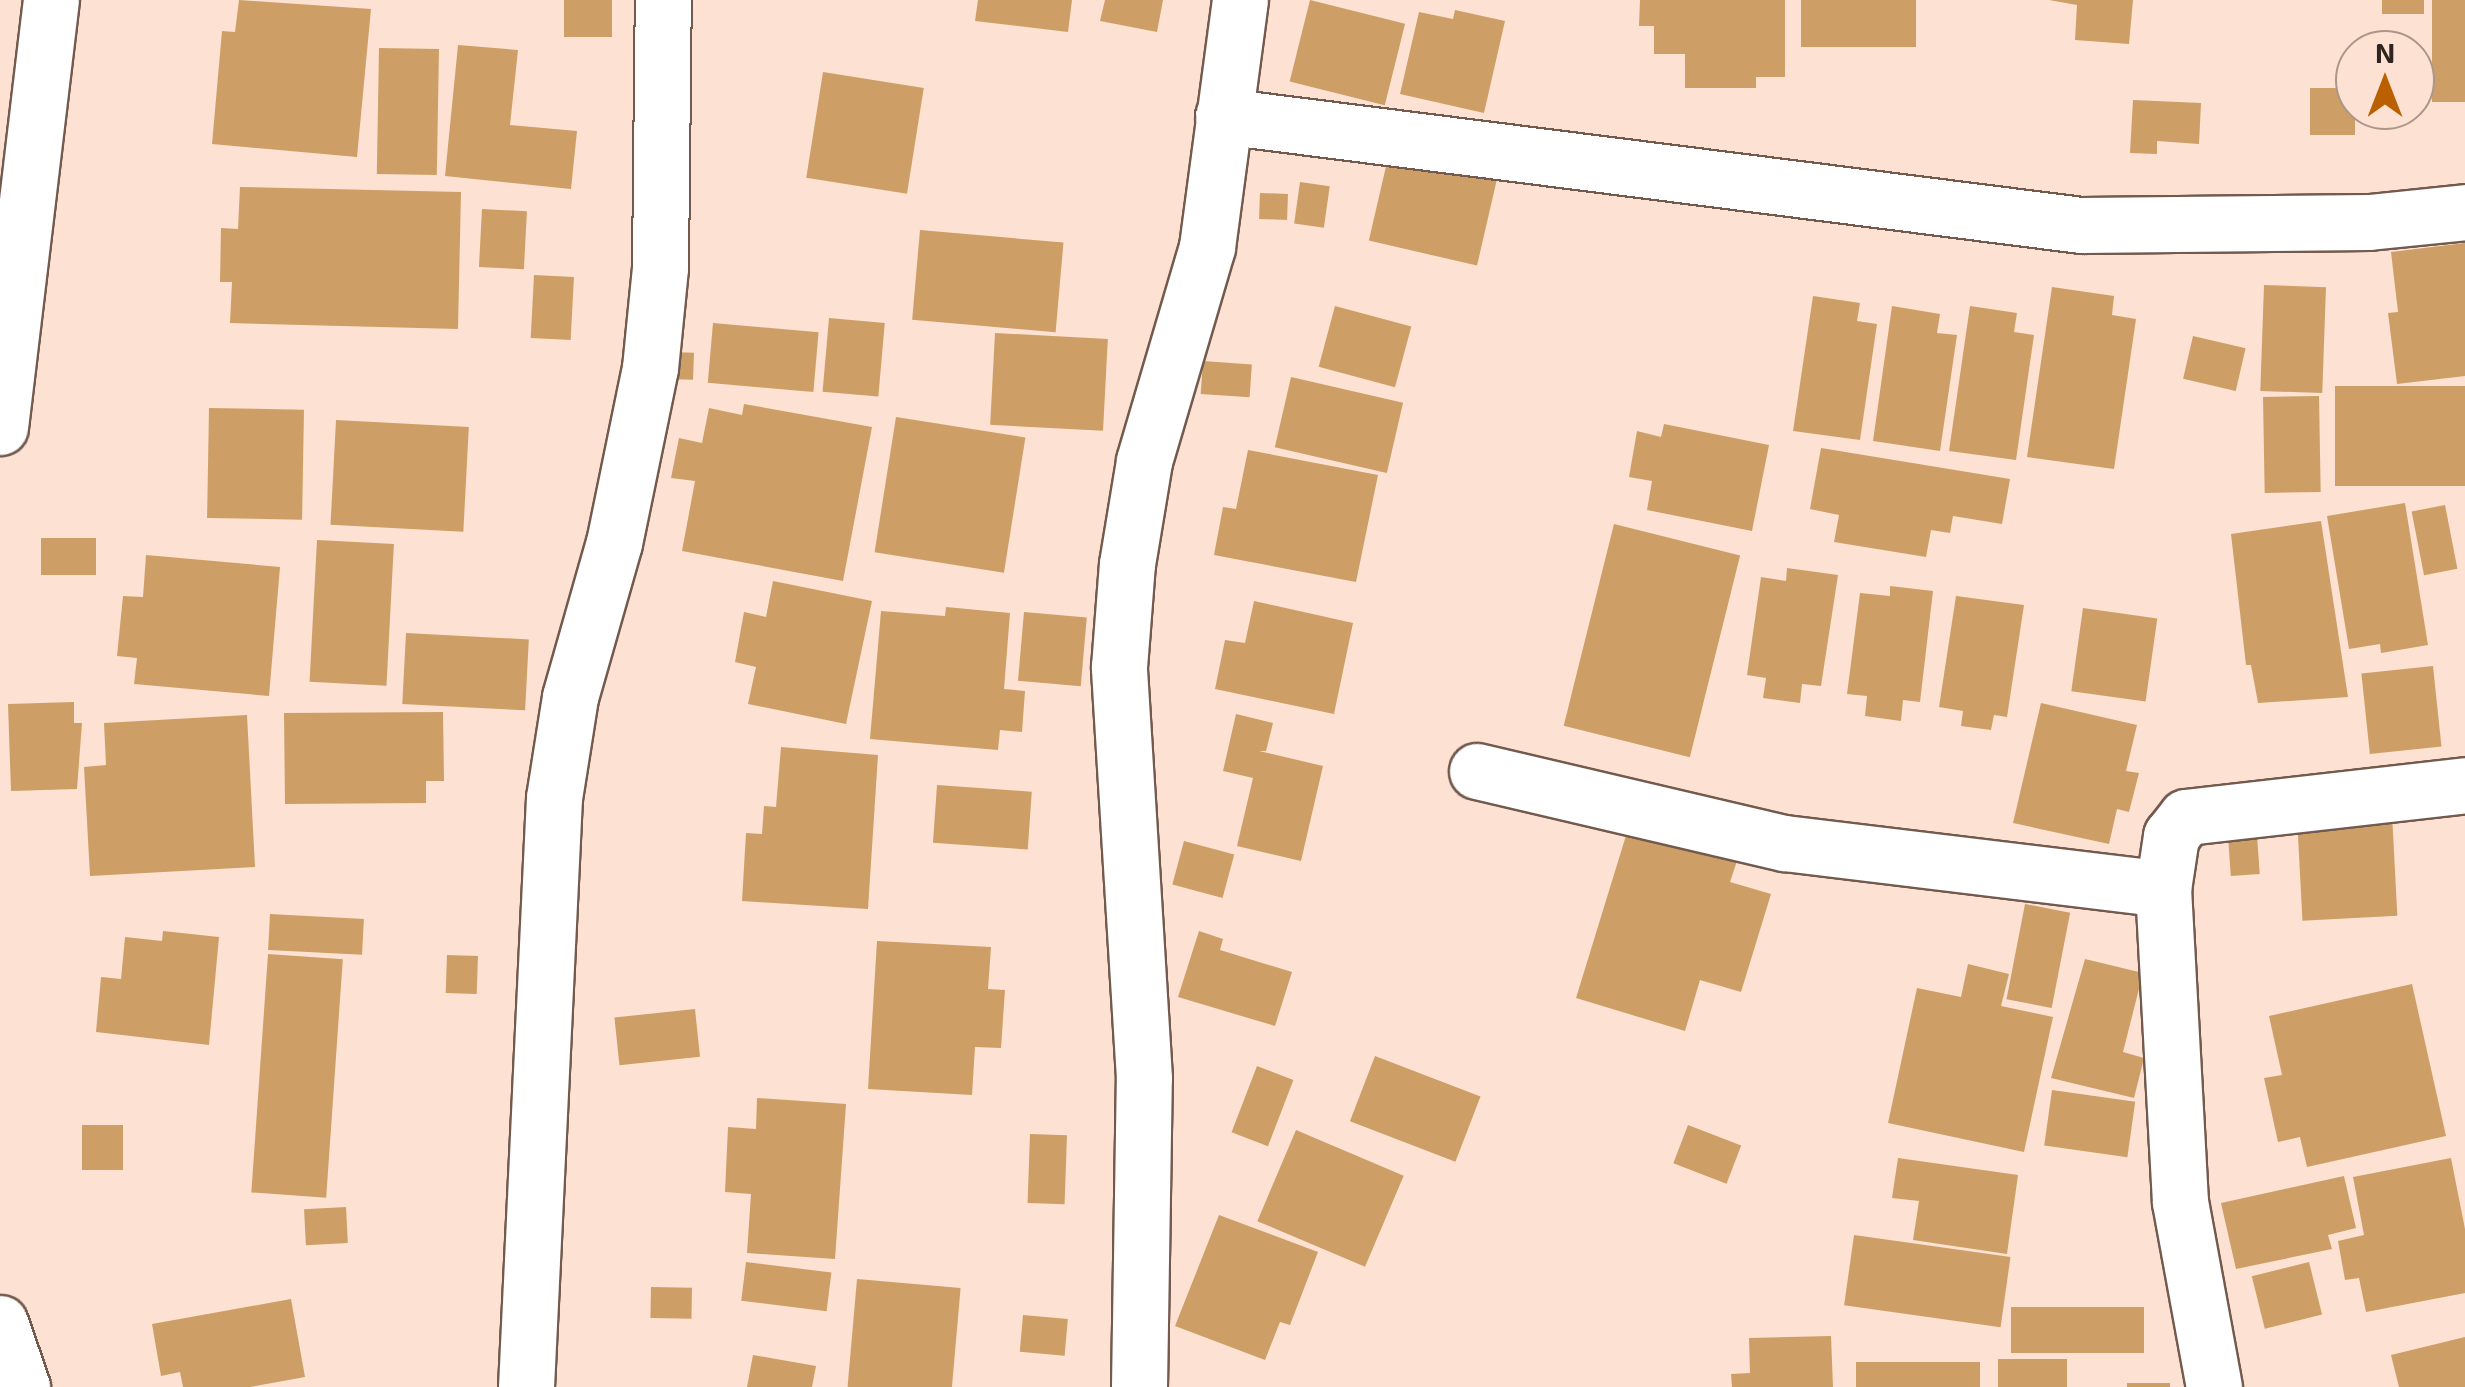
<!DOCTYPE html>
<style>
body{margin:0}
#map{position:relative;width:2465px;height:1387px;overflow:hidden;background:#fde1d2;font-family:"Exo 2",sans-serif}
div>[style]{position:absolute}
[style*='--x']{left:calc(var(--x)*1px);top:calc(var(--y)*1px);width:calc(var(--w)*1px);rotate:calc(var(--a)*1deg)}
.building>*{inset:0;background:#cd9f66;transform-origin:0 0}
.roads{filter:drop-shadow(2px 0 #725a4e) drop-shadow(-2px 0 #725a4e) drop-shadow(0 2px #725a4e) drop-shadow(0 -2px #725a4e)}
.street>*{height:55px;margin:-27.5px;padding:0 27.5px;transform-origin:27.5px;border-radius:27.5px;background:#fff}
span{translate:-50% -50%;white-space:nowrap;text-align:center;line-height:1.15;-webkit-text-stroke:8px #fde1d2;paint-order:stroke}
.north{position:absolute;left:2335px;top:30px;width:100px;height:100px;box-sizing:border-box;background:#fde1d2;border:2px solid #ab968a;border-radius:50%;rotate:0deg;font-size:28px;font-weight:700;line-height:40px;text-align:center;color:#2f251f}
.north::after{content:'';display:block;margin:auto;width:35px;height:45px;background:#ba6001;clip-path:polygon(50% 0,100% 100%,50% 72%,0 100%)}
</style>
<div id="map">
<div class="building">
<div style="clip-path:polygon(239px 0,371px 9px,357px 157px,212px 144px,222px 31px,235px 32px)"></div>
<div style="left:564px;top:0;width:48px;height:37px"></div>
<div style="clip-path:polygon(978px 0,1072px 0,1068px 32px,975px 21px)"></div>
<div style="clip-path:polygon(1105px 0,1163px 0,1157px 32px,1100px 21px)"></div>
<div style="left:1310px;top:0;width:98px;height:84px;rotate:14deg"></div>
<div style="clip-path:polygon(1640px 0,1785px 0,1785px 77px,1756px 77px,1756px 88px,1685px 88px,1685px 54px,1654px 54px,1654px 26px,1639px 26px)"></div>
<div style="left:1801px;top:0;width:115px;height:47px"></div>
<div style="clip-path:polygon(2049px 0,2133px 0,2129px 44px,2075px 40px,2077px 5px)"></div>
<div style="left:2382px;top:0;width:42px;height:14px"></div>
<div style="left:2432px;top:0;width:33px;height:102px"></div>
<div style="clip-path:polygon(1455px 10px,1505px 21px,1484px 113px,1400px 94px,1419px 12px,1453px 19px)"></div>
<div style="clip-path:polygon(458px 45px,518px 50px,510px 125px,577px 131px,571px 189px,445px 176px)"></div>
<div style="left:379px;top:48px;width:60px;height:126px;rotate:1deg"></div>
<div style="left:823px;top:72px;width:102px;height:107px;rotate:9deg"></div>
<div style="left:2310px;top:88px;width:45px;height:47px"></div>
<div style="clip-path:polygon(2133px 100px,2201px 103px,2199px 144px,2157px 141px,2157px 154px,2130px 153px)"></div>
<div style="left:1390px;top:149px;width:111px;height:94px;rotate:13deg"></div>
<div style="left:1300px;top:182px;width:30px;height:42px;rotate:8deg"></div>
<div style="clip-path:polygon(240px 187px,461px 192px,458px 329px,230px 323px,232px 282px,220px 282px,221px 228px,238px 229px)"></div>
<div style="left:1260px;top:193px;width:28px;height:26px;rotate:2deg"></div>
<div style="left:482px;top:209px;width:45px;height:58px;rotate:3deg"></div>
<div style="left:920px;top:230px;width:144px;height:90px;rotate:5deg"></div>
<div style="clip-path:polygon(2465px 243px,2465px 376px,2397px 384px,2388px 313px,2398px 312px,2391px 252px)"></div>
<div style="left:534px;top:275px;width:40px;height:63px;rotate:3deg"></div>
<div style="left:2264px;top:285px;width:62px;height:106px;rotate:2deg"></div>
<div style="clip-path:polygon(2052px 287px,2114px 296px,2112px 315px,2136px 319px,2114px 469px,2027px 457px)"></div>
<div style="clip-path:polygon(1813px 296px,1860px 303px,1857px 321px,1877px 324px,1860px 440px,1793px 431px)"></div>
<div style="left:1335px;top:306px;width:79px;height:63px;rotate:15deg"></div>
<div style="clip-path:polygon(1892px 306px,1940px 314px,1937px 333px,1957px 335px,1940px 451px,1873px 441px)"></div>
<div style="clip-path:polygon(1970px 306px,2017px 313px,2014px 332px,2034px 335px,2016px 460px,1949px 451px)"></div>
<div style="left:829px;top:318px;width:56px;height:74px;rotate:5deg"></div>
<div style="left:713px;top:323px;width:106px;height:60px;rotate:5deg"></div>
<div style="left:995px;top:333px;width:113px;height:92px;rotate:3deg"></div>
<div style="left:2193px;top:336px;width:54px;height:44px;rotate:13deg"></div>
<div style="left:669px;top:352px;width:25px;height:27px;rotate:2deg"></div>
<div style="left:1203px;top:361px;width:49px;height:33px;rotate:4deg"></div>
<div style="left:1291px;top:377px;width:115px;height:72px;rotate:13deg"></div>
<div style="left:2465px;top:386px;width:100px;height:130px;rotate:90deg"></div>
<div style="left:2319px;top:396px;width:96px;height:56px;rotate:89deg"></div>
<div style="clip-path:polygon(744px 404px,872px 427px,843px 581px,682px 551px,695px 481px,671px 478px,679px 438px,702px 443px,709px 408px,742px 415px)"></div>
<div style="left:209px;top:408px;width:95px;height:110px;rotate:1deg"></div>
<div style="left:896px;top:417px;width:131px;height:137px;rotate:9deg"></div>
<div style="left:336px;top:420px;width:133px;height:105px;rotate:3deg"></div>
<div style="clip-path:polygon(1664px 424px,1769px 445px,1752px 531px,1647px 510px,1652px 481px,1629px 477px,1637px 431px,1661px 437px)"></div>
<div style="clip-path:polygon(1821px 448px,2010px 479px,2002px 524px,1953px 516px,1950px 533px,1931px 530px,1926px 557px,1834px 542px,1839px 515px,1810px 509px)"></div>
<div style="clip-path:polygon(1248px 450px,1378px 475px,1356px 582px,1214px 555px,1223px 507px,1236px 509px)"></div>
<div style="clip-path:polygon(2405px 503px,2428px 645px,2381px 653px,2380px 644px,2349px 649px,2327px 516px)"></div>
<div style="left:2445px;top:505px;width:65px;height:34px;rotate:79deg"></div>
<div style="clip-path:polygon(2321px 521px,2348px 697px,2258px 703px,2251px 665px,2246px 665px,2231px 534px)"></div>
<div style="left:1614px;top:524px;width:130px;height:208px;rotate:14deg"></div>
<div style="left:41px;top:538px;width:55px;height:37px"></div>
<div style="left:317px;top:540px;width:77px;height:142px;rotate:3deg"></div>
<div style="clip-path:polygon(146px 555px,280px 567px,269px 696px,134px 684px,137px 658px,117px 656px,123px 596px,143px 597px)"></div>
<div style="clip-path:polygon(1787px 568px,1838px 575px,1821px 686px,1802px 684px,1800px 703px,1763px 698px,1766px 678px,1747px 675px,1761px 577px,1786px 581px)"></div>
<div style="clip-path:polygon(773px 581px,872px 601px,846px 724px,748px 704px,756px 667px,735px 662px,744px 612px,766px 617px)"></div>
<div style="clip-path:polygon(1890px 586px,1933px 591px,1920px 702px,1903px 700px,1901px 721px,1865px 716px,1867px 696px,1847px 694px,1860px 593px,1890px 596px)"></div>
<div style="clip-path:polygon(1956px 596px,2024px 605px,2007px 717px,1994px 715px,1991px 730px,1961px 726px,1963px 711px,1939px 707px)"></div>
<div style="clip-path:polygon(1254px 601px,1353px 623px,1334px 714px,1215px 689px,1225px 640px,1245px 643px)"></div>
<div style="clip-path:polygon(946px 607px,1010px 613px,1004px 689px,1025px 691px,1022px 732px,1000px 730px,998px 750px,870px 739px,881px 611px,945px 616px)"></div>
<div style="left:2083px;top:608px;width:75px;height:84px;rotate:8deg"></div>
<div style="left:1024px;top:612px;width:63px;height:69px;rotate:5deg"></div>
<div style="left:406px;top:633px;width:123px;height:71px;rotate:3deg"></div>
<div style="left:2433px;top:666px;width:81px;height:72px;rotate:84deg"></div>
<div style="clip-path:polygon(74px 702px,74px 723px,82px 723px,77px 789px,11px 791px,8px 704px)"></div>
<div style="clip-path:polygon(2041px 703px,2137px 725px,2126px 771px,2139px 773px,2129px 812px,2117px 809px,2109px 844px,2013px 823px)"></div>
<div style="clip-path:polygon(443px 712px,444px 781px,426px 781px,426px 803px,285px 804px,284px 713px)"></div>
<div style="clip-path:polygon(1236px 714px,1273px 723px,1266px 751px,1259px 751px,1323px 766px,1301px 861px,1237px 846px,1253px 778px,1223px 771px)"></div>
<div style="clip-path:polygon(247px 715px,255px 867px,90px 876px,84px 767px,106px 765px,104px 723px)"></div>
<div style="clip-path:polygon(781px 747px,878px 755px,868px 909px,742px 901px,746px 833px,762px 834px,764px 806px,776px 807px)"></div>
<div style="left:937px;top:785px;width:95px;height:58px;rotate:4deg"></div>
<div style="left:2392px;top:814px;width:102px;height:95px;rotate:87deg"></div>
<div style="clip-path:polygon(1628px 829px,1737px 861px,1730px 882px,1771px 894px,1741px 992px,1700px 980px,1685px 1031px,1576px 998px)"></div>
<div style="left:2257px;top:835px;width:39px;height:29px;rotate:86deg"></div>
<div style="left:1184px;top:841px;width:52px;height:45px;rotate:15deg"></div>
<div style="left:2025px;top:904px;width:46px;height:97px;rotate:11deg"></div>
<div style="left:270px;top:914px;width:94px;height:36px;rotate:3deg"></div>
<div style="clip-path:polygon(163px 931px,219px 937px,209px 1045px,96px 1032px,101px 977px,121px 979px,125px 937px,162px 941px)"></div>
<div style="clip-path:polygon(1199px 931px,1223px 939px,1220px 950px,1292px 972px,1275px 1026px,1178px 997px)"></div>
<div style="clip-path:polygon(877px 941px,991px 947px,988px 989px,1005px 990px,1001px 1048px,975px 1047px,972px 1095px,868px 1089px)"></div>
<div style="left:268px;top:954px;width:75px;height:239px;rotate:4deg"></div>
<div style="left:447px;top:955px;width:31px;height:38px;rotate:2deg"></div>
<div style="clip-path:polygon(2085px 959px,2143px 973px,2123px 1052px,2144px 1058px,2134px 1098px,2051px 1078px)"></div>
<div style="clip-path:polygon(1968px 964px,2009px 974px,2001px 1006px,2053px 1017px,2024px 1152px,1888px 1123px,1917px 988px,1961px 997px)"></div>
<div style="clip-path:polygon(2412px 984px,2446px 1136px,2307px 1167px,2300px 1137px,2278px 1142px,2264px 1078px,2282px 1075px,2269px 1016px)"></div>
<div style="left:695px;top:1009px;width:48px;height:81px;rotate:84deg"></div>
<div style="left:1375px;top:1056px;width:113px;height:70px;rotate:21deg"></div>
<div style="left:1257px;top:1066px;width:39px;height:71px;rotate:21deg"></div>
<div style="left:2052px;top:1090px;width:84px;height:56px;rotate:8deg"></div>
<div style="clip-path:polygon(757px 1098px,846px 1104px,835px 1259px,747px 1253px,751px 1194px,725px 1192px,728px 1127px,756px 1129px)"></div>
<div style="left:82px;top:1125px;width:41px;height:45px"></div>
<div style="left:1688px;top:1125px;width:57px;height:41px;rotate:21deg"></div>
<div style="left:1296px;top:1130px;width:117px;height:99px;rotate:23deg"></div>
<div style="left:1030px;top:1134px;width:37px;height:69px;rotate:2deg"></div>
<div style="clip-path:polygon(1898px 1158px,2018px 1175px,2007px 1254px,1913px 1240px,1919px 1201px,1892px 1198px)"></div>
<div style="clip-path:polygon(2451px 1158px,2465px 1229px,2465px 1293px,2366px 1312px,2359px 1278px,2345px 1280px,2338px 1241px,2364px 1235px,2353px 1177px)"></div>
<div style="clip-path:polygon(2344px 1176px,2356px 1228px,2328px 1235px,2332px 1249px,2236px 1269px,2221px 1203px)"></div>
<div style="left:346px;top:1207px;width:36px;height:42px;rotate:87deg"></div>
<div style="clip-path:polygon(1219px 1215px,1318px 1252px,1290px 1325px,1280px 1322px,1265px 1360px,1175px 1326px)"></div>
<div style="left:1854px;top:1235px;width:158px;height:71px;rotate:8deg"></div>
<div style="left:746px;top:1262px;width:86px;height:39px;rotate:7deg"></div>
<div style="left:2309px;top:1262px;width:54px;height:59px;rotate:76deg"></div>
<div style="left:857px;top:1279px;width:104px;height:109px;rotate:5deg"></div>
<div style="left:651px;top:1287px;width:41px;height:31px;rotate:1deg"></div>
<div style="clip-path:polygon(291px 1299px,305px 1377px,250px 1387px,183px 1387px,180px 1372px,161px 1376px,152px 1324px)"></div>
<div style="left:2011px;top:1307px;width:133px;height:46px"></div>
<div style="left:1023px;top:1315px;width:45px;height:37px;rotate:5deg"></div>
<div style="clip-path:polygon(1831px 1336px,1833px 1387px,1732px 1387px,1731px 1374px,1750px 1373px,1749px 1338px)"></div>
<div style="clip-path:polygon(2465px 1337px,2465px 1387px,2399px 1387px,2391px 1355px)"></div>
<div style="clip-path:polygon(753px 1355px,816px 1366px,812px 1387px,747px 1387px)"></div>
<div style="left:2067px;top:1359px;width:28px;height:69px;rotate:90deg"></div>
<div style="left:1980px;top:1362px;width:25px;height:124px;rotate:90deg"></div>
<div style="left:2127px;top:1383px;width:43px;height:4px"></div>
</div>
<div class="roads">
<div class="street">
<div style="--x:1223;--y:116;--w:865;--a:7.24"></div>
<div style="--x:2081;--y:225;--w:288;--a:-0.6"></div>
<div style="--x:2369;--y:222;--w:97;--a:-5.9"></div>
<div style="--x:0;--y:427;--w:430;--a:-83.2"></div>
<div style="--x:1477;--y:771;--w:316;--a:13.2"></div>
<div style="--x:1785;--y:843;--w:381;--a:6.9"></div>
<div style="--x:0;--y:1323;--w:68;--a:71"></div>
<div style="--x:526;--y:1387;--w:590;--a:-87.28"></div>
<div style="--x:554;--y:798;--w:102;--a:-81"></div>
<div style="--x:570;--y:697;--w:160;--a:-74.1"></div>
<div style="--x:614;--y:543;--w:179;--a:-78.4"></div>
<div style="--x:650;--y:368;--w:101;--a:-84.3"></div>
<div style="--x:660;--y:267;--w:267;--a:-89.4"></div>
<div style="--x:1139;--y:1387;--w:309;--a:-89.1"></div>
<div style="--x:1144;--y:1078;--w:412;--a:-93.5"></div>
<div style="--x:1119;--y:667;--w:103;--a:-85.6"></div>
<div style="--x:1127;--y:564;--w:104;--a:-80.6"></div>
<div style="--x:1144;--y:461;--w:223;--a:-73.6"></div>
<div style="--x:1207;--y:247;--w:249;--a:-82.4"></div>
<div style="--x:2214;--y:1387;--w:188;--a:-100.4"></div>
<div style="--x:2180;--y:1202;--w:313;--a:-93.1"></div>
<div style="--x:2163;--y:889;--w:54;--a:-81.4"></div>
<div style="--x:2171;--y:836;--w:24;--a:-52"></div>
<div style="--x:2186;--y:817;--w:281;--a:-6.5"></div>
</div>
</div>
<div class="north">N</div>
</div>
